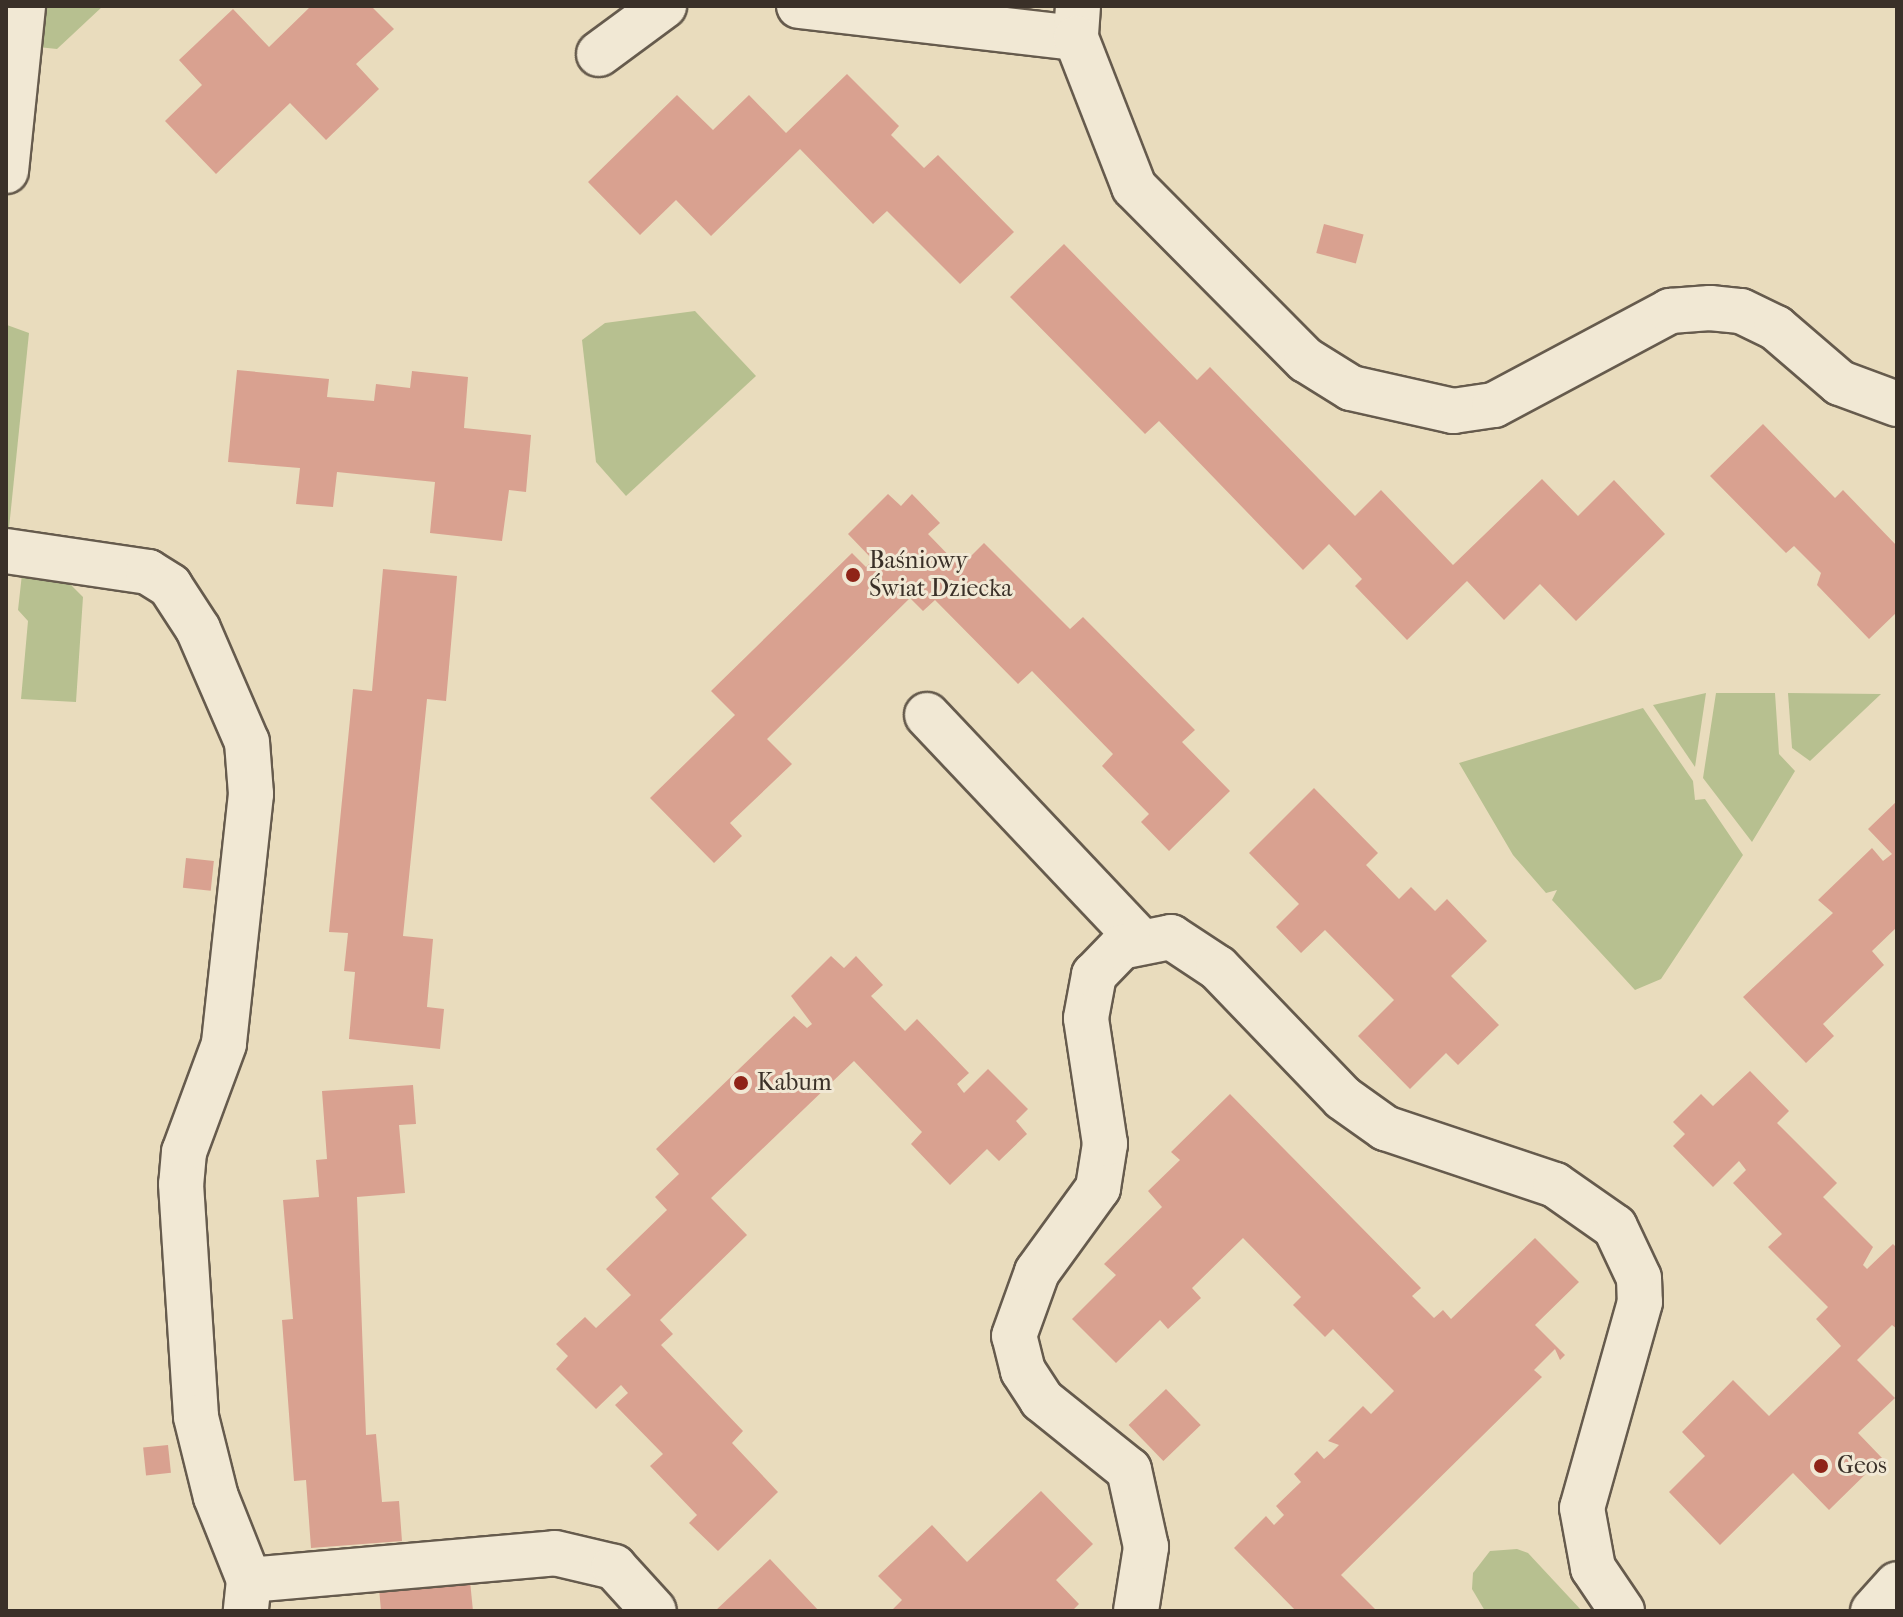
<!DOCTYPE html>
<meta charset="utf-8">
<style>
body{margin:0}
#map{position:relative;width:1903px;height:1617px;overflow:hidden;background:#e9dcbd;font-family:"IM FELL French Canon",serif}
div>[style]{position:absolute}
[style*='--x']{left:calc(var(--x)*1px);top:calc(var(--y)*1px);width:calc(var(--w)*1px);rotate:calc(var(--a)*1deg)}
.green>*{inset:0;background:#b7c090}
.building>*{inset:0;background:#d9a190;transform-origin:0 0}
.roads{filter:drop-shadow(2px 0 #665b4d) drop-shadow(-2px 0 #665b4d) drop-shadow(0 2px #665b4d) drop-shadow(0 -2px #665b4d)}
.minor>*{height:44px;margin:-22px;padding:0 22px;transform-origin:22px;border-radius:22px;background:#f1e8d4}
.dots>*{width:22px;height:22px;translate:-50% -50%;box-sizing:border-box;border:4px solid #f1e8d4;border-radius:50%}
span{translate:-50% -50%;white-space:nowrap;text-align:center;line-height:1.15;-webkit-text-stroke:6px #f1e8d4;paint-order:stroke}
.poi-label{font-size:24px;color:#3a3028}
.left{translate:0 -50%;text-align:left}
.frame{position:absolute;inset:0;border:8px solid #3a3028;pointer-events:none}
</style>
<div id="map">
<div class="green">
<div style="clip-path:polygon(42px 6px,103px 6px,57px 49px,38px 47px)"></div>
<div style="clip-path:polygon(695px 311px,756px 376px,626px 496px,596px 462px,582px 340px,605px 323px)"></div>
<div style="clip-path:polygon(7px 325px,29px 333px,9px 528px,6px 526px)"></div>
<div style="clip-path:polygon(22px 574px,68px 582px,83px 597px,76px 702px,21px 699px,28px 621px,18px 610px)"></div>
<div style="clip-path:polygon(1706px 693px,1695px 767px,1653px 705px)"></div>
<div style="clip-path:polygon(1716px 693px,1775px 693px,1779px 754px,1795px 771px,1752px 842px,1703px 778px)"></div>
<div style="clip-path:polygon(1788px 693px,1881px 694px,1810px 761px,1792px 748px)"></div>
<div style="clip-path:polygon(1643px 708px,1693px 781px,1695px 800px,1705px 799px,1743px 855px,1661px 979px,1635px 990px,1552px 900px,1557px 890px,1546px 893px,1513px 855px,1459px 763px)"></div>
<div style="clip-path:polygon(1517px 1549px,1528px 1553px,1582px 1611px,1485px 1611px,1472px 1589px,1473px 1573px,1490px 1551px)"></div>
</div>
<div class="building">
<div style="clip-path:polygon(311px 6px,371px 6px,394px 29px,356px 64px,379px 89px,326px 140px,290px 103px,216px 174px,165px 121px,202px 85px,179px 60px,233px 9px,269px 47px)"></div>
<div style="clip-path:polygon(847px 74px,899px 126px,891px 135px,924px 168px,938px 155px,1014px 232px,960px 284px,887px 211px,873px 224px,800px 149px,711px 236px,676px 200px,640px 235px,588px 182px,677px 95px,713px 130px,749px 95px,786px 133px)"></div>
<div style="left:1324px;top:224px;width:41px;height:30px;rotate:15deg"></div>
<div style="clip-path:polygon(1064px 244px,1197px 380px,1210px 367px,1355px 516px,1381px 490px,1453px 565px,1542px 479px,1578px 516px,1614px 480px,1665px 534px,1576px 621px,1540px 584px,1504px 620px,1467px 581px,1407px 640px,1355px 586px,1362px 579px,1329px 544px,1303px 570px,1159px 421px,1145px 434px,1010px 297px)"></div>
<div style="clip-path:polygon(237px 370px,329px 379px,327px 397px,374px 401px,376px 384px,410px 388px,412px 371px,468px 377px,464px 428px,531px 435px,526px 492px,509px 490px,502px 541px,430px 533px,435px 482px,337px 472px,333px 507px,296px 504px,300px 468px,228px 462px)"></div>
<div style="clip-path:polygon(1763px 424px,1835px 498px,1843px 490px,1897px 546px,1897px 612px,1869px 639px,1817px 585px,1821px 573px,1794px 546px,1786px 553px,1710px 476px)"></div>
<div style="clip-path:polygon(888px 494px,901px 506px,912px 494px,940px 523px,928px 534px,960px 567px,984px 543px,1070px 629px,1083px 617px,1195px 730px,1182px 742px,1230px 791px,1169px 851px,1141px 822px,1149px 814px,1102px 766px,1113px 754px,1032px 671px,1018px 684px,935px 600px,923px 611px,910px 598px,767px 739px,792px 764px,730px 823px,742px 836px,714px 863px,650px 798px,735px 715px,711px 691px,852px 553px,866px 567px,873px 560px,848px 534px)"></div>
<div style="clip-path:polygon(383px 569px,457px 576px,446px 701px,427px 699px,403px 936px,433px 939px,427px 1007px,444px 1009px,440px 1049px,349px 1039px,355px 972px,344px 971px,348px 933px,329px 932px,353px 689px,372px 691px)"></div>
<div style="clip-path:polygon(1314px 788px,1378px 853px,1366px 865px,1399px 899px,1411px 887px,1435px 911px,1447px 899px,1487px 941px,1451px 976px,1499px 1025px,1458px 1065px,1446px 1053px,1410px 1089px,1358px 1036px,1394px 1000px,1325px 930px,1301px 953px,1276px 927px,1299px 904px,1249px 853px)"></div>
<div style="clip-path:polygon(1897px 801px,1897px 927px,1872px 951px,1884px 965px,1823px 1024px,1834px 1036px,1806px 1063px,1743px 997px,1833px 913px,1818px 900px,1872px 848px,1883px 861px,1892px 854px,1868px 829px)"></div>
<div style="left:186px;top:858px;width:28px;height:30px;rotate:6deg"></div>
<div style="clip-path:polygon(831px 956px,844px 968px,856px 956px,883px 985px,871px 996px,905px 1031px,917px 1019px,969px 1073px,957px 1084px,964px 1093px,988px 1069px,1028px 1109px,1016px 1121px,1027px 1134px,999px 1161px,987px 1149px,950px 1185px,911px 1144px,922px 1132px,854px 1061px,711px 1198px,747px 1235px,660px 1320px,673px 1334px,661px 1345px,743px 1431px,732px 1443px,778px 1492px,718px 1551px,689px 1523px,697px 1515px,650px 1466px,663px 1454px,615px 1405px,628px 1393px,621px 1385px,596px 1409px,556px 1369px,568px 1356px,556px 1344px,585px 1317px,596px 1328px,631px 1295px,606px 1269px,667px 1210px,655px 1197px,679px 1174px,656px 1149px,794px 1016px,807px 1028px,812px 1024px,791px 996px)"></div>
<div style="clip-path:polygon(1750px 1071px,1789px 1111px,1777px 1123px,1837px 1183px,1823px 1197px,1873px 1247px,1863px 1265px,1867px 1269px,1893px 1244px,1897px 1248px,1897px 1329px,1892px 1325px,1857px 1360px,1895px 1398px,1858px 1433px,1882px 1458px,1829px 1510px,1793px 1473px,1720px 1545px,1669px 1492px,1705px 1456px,1682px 1432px,1733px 1380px,1769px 1416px,1841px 1346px,1816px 1319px,1828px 1307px,1768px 1247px,1782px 1234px,1733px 1183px,1746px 1170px,1739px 1161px,1713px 1187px,1673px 1146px,1685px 1134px,1673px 1122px,1701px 1094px,1713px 1106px)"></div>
<div style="clip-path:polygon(413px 1085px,416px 1124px,399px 1125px,405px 1193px,357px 1197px,366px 1435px,376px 1434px,382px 1502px,399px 1501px,402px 1541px,311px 1548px,306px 1480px,294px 1481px,282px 1320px,293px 1319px,283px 1200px,319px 1197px,316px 1160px,327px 1159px,322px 1091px)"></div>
<div style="clip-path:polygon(1230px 1094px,1421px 1288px,1412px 1296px,1434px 1318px,1443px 1310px,1451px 1319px,1535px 1238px,1579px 1282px,1535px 1325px,1565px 1355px,1560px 1360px,1555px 1349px,1534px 1370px,1542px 1377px,1341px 1575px,1377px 1611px,1296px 1611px,1234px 1548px,1266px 1516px,1274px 1525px,1284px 1515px,1276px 1506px,1301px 1482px,1294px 1474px,1317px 1451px,1324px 1459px,1330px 1454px,1339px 1445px,1328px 1441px,1363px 1406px,1371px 1414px,1394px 1391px,1333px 1329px,1325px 1337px,1293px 1305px,1301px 1297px,1243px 1238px,1192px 1288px,1201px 1298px,1168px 1329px,1160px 1320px,1116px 1363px,1072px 1319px,1116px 1275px,1104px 1264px,1162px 1207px,1148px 1191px,1180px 1160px,1171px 1152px)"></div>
<div style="left:1166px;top:1389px;width:50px;height:52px;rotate:46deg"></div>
<div style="left:168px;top:1445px;width:28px;height:25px;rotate:84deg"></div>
<div style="clip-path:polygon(1041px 1491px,1093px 1544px,1056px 1580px,1079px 1604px,1072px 1611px,891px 1611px,902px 1600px,878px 1576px,932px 1525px,967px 1562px)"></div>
<div style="clip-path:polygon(770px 1559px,819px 1611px,715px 1611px)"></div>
<div style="clip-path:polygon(470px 1581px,473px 1611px,381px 1611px,379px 1588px)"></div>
</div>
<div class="roads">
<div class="minor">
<div style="--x:799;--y:6;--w:279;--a:6.6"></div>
<div style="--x:1078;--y:6;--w:32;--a:94"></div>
<div style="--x:1076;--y:38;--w:160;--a:68.7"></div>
<div style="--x:1134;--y:187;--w:244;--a:45.2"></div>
<div style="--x:1306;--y:360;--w:53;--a:31.9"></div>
<div style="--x:1351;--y:388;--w:105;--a:12.7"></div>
<div style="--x:1453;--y:411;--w:41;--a:-8.3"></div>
<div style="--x:1494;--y:405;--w:200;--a:-28.1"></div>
<div style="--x:1670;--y:311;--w:40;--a:-4.3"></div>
<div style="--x:1710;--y:308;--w:31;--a:6"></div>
<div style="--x:1741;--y:311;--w:39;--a:26"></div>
<div style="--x:1776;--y:328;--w:84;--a:40.7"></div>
<div style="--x:1840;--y:383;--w:61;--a:20.2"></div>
<div style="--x:599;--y:54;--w:81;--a:-36.4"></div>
<div style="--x:6;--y:171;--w:166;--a:-84.1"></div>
<div style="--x:6;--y:551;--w:144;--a:8.4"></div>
<div style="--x:148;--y:572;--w:26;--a:32"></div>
<div style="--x:170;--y:586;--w:51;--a:56.9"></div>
<div style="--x:198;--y:629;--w:123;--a:66.6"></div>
<div style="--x:247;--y:742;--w:52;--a:85.6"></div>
<div style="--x:251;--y:794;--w:251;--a:96.2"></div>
<div style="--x:224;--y:1044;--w:115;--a:110.3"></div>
<div style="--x:184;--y:1152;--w:32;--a:95"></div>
<div style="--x:181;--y:1184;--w:233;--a:86.3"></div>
<div style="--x:196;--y:1417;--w:82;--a:76"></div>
<div style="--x:216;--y:1497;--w:89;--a:68.3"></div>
<div style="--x:249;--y:1580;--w:31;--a:96"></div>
<div style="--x:927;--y:715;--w:308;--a:46.6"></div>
<div style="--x:249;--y:1580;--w:307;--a:-5"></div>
<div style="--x:555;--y:1553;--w:61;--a:13.3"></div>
<div style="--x:614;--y:1567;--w:59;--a:47.7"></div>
<div style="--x:1136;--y:1611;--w:65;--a:-81.1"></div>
<div style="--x:1146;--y:1547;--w:79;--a:-102.4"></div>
<div style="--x:1129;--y:1470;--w:112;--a:-141.2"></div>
<div style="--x:1042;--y:1400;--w:35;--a:-123"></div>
<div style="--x:1023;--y:1371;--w:36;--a:-104"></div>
<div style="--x:1014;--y:1336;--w:68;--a:-70.2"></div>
<div style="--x:1037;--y:1272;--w:104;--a:-54"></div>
<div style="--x:1098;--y:1188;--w:45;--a:-81"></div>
<div style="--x:1105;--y:1144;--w:127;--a:-98.6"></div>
<div style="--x:1086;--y:1018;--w:44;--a:-79.5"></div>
<div style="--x:1094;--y:975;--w:39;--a:-46"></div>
<div style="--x:1121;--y:947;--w:51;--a:-11.3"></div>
<div style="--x:1171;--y:937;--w:56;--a:33.4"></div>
<div style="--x:1218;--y:968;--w:180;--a:46.1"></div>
<div style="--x:1343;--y:1098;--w:52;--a:35.5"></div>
<div style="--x:1385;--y:1128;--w:179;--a:18.5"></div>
<div style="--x:1555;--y:1185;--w:73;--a:35"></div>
<div style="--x:1615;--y:1227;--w:56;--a:64.8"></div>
<div style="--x:1639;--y:1278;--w:24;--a:88"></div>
<div style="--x:1640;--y:1302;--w:214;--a:105.7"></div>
<div style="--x:1582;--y:1508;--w:61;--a:79.6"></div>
<div style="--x:1593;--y:1568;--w:52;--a:56"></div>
<div style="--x:1873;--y:1611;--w:36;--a:-48"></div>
</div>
</div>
<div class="dots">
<div style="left:853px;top:575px;background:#8f2418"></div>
<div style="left:741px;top:1083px;background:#8f2418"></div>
<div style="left:1821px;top:1466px;background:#8f2418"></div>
</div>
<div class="poi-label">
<span class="left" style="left:869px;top:575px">Baśniowy<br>Świat Dziecka</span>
<span class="left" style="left:757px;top:1083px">Kabum</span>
<span class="left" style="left:1837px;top:1466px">Geos</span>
</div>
<div class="frame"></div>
</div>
